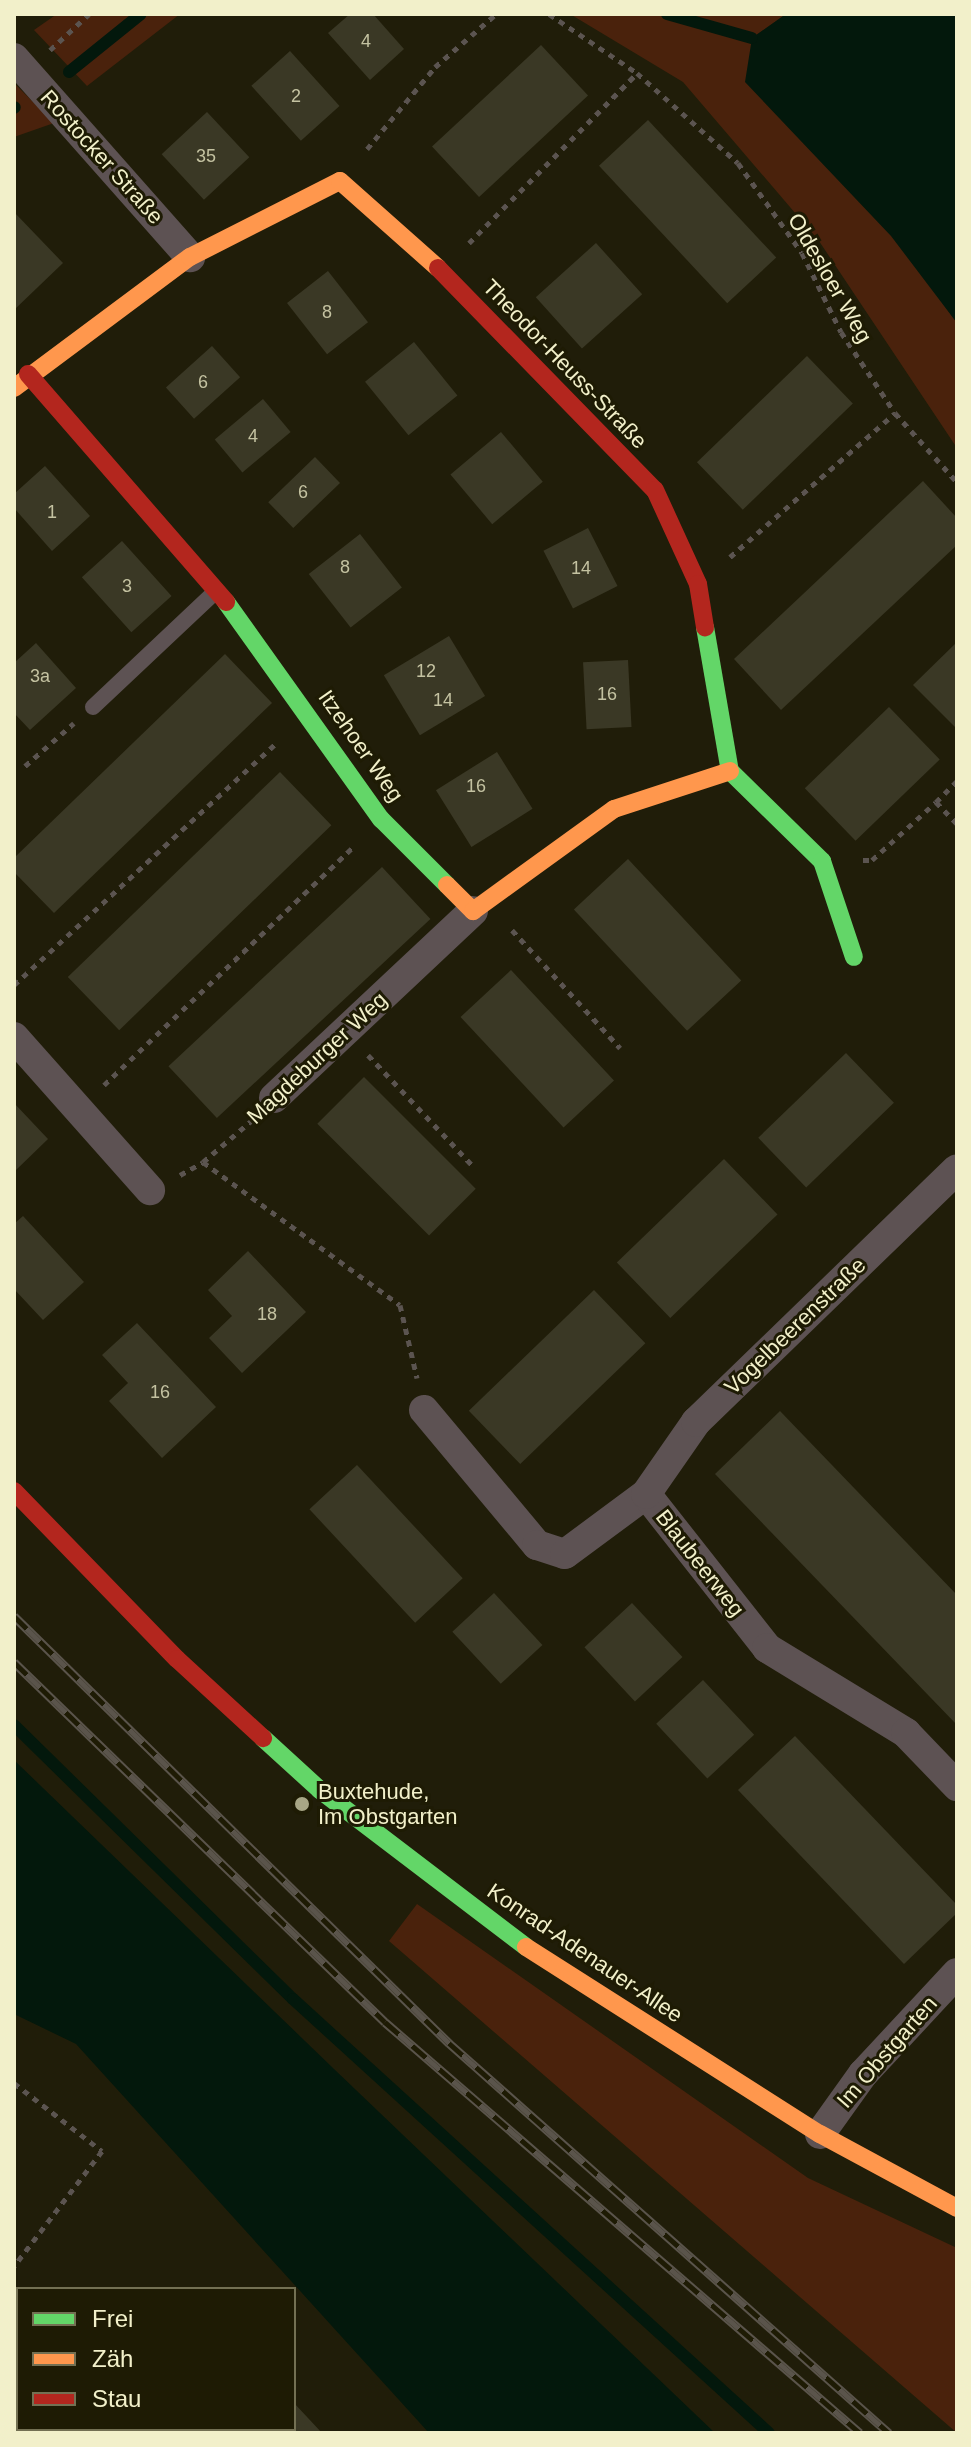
<!DOCTYPE html>
<meta charset="utf-8">
<style>
body{margin:0}
#map{position:relative;width:971px;height:2447px;overflow:hidden;background:#201d09;font-family:Helvetica,sans-serif}
div>[style]{position:absolute}
[style*='--x']{left:calc(var(--x)*1px);top:calc(var(--y)*1px);width:calc(var(--w)*1px);rotate:calc(var(--a)*1deg)}
.green>*{inset:0;background:#4a220c}
.water>*{inset:0;background:#03180c}
.stream>*{height:12px;margin:-6px;padding:0 6px;transform-origin:6px;border-radius:6px;background:#03180c}
.building>*{inset:0;background:#3a3825;transform-origin:0 0}
.path>*{height:5px;margin-top:-2.5px;transform-origin:0;background:repeating-linear-gradient(90deg,#5b5450 0 6px,transparent 0 12px)}
.lane>*{height:16px;margin:-8px;padding:0 8px;transform-origin:8px;border-radius:8px;background:#5d5253}
.street>*{height:30px;margin:-15px;padding:0 15px;transform-origin:15px;border-radius:15px;background:#5d5253}
.fast>*{height:18px;margin:-9px;padding:0 9px;transform-origin:9px;border-radius:9px;background:#63d668}
.slow>*{height:18px;margin:-9px;padding:0 9px;transform-origin:9px;border-radius:9px;background:#ff974d}
.jam>*{height:18px;margin:-9px;padding:0 9px;transform-origin:9px;border-radius:9px;background:#b3261e}
.rail>*{height:9px;margin-top:-4.5px;transform-origin:0;background:repeating-linear-gradient(90deg,#1e1b04 0 18px,#5a544b 0 36px);box-sizing:border-box;border-block:2px solid #5a544b}
.dots>*{width:22px;height:22px;translate:-50% -50%;box-sizing:border-box;border:4px solid #1e1b04;border-radius:50%}
span{translate:-50% -50%;white-space:nowrap;text-align:center;line-height:1.15;-webkit-text-stroke:6px #1e1b04;paint-order:stroke}
.number-label{font-size:18px;color:#c4c2a1}
.number-label span{-webkit-text-stroke-width:0}
.street-label{font-size:22px;color:#f2f0ca}
.poi-label{font-size:22px;color:#f2f0ca}
.left{translate:0 -50%;text-align:left}
.frame{position:absolute;inset:0;border:16px solid #f2f0ca;pointer-events:none}
.legend{position:absolute;left:16px;top:2287px;width:280px;height:144px;box-sizing:border-box;background:#1e1b04;border:2px solid #737053;margin:0;padding:10px 14px;list-style:none;font-size:24px;color:#f2f0ca}
.legend li{display:flex;align-items:center;gap:16px;height:40px}
.legend b{width:40px;border:2px solid #737053}
</style>
<div id="map">
<div class="green">
<div style="clip-path:polygon(57px 14px,180px 14px,87px 86px,34px 30px)"></div>
<div style="clip-path:polygon(570px 14px,786px 14px,752px 38px,957px 323px,957px 448px,819px 241px,683px 82px)"></div>
<div style="clip-path:polygon(14px 83px,54px 123px,14px 137px)"></div>
<div style="clip-path:polygon(417px 1904px,808px 2178px,957px 2248px,957px 2433px,389px 1941px)"></div>
</div>
<div class="water">
<div style="clip-path:polygon(786px 14px,957px 14px,957px 323px,891px 236px,745px 82px,752px 38px)"></div>
<div style="clip-path:polygon(14px 1760px,334px 2069px,715px 2433px,429px 2433px,76px 2044px,14px 2014px)"></div>
</div>
<div class="stream">
<div style="--x:667;--y:14;--w:88;--a:15.8"></div>
<div style="--x:69;--y:72;--w:92;--a:-38.9"></div>
<div style="--x:14;--y:108;--w:1;--a:-45"></div>
<div style="--x:14;--y:1725;--w:391;--a:44.5"></div>
<div style="--x:293;--y:1999;--w:644;--a:42.36"></div>
</div>
<div class="building">
<div style="clip-path:polygon(350px 14px,373px 14px,404px 49px,370px 80px,328px 33px)"></div>
<div style="left:541px;top:45px;width:69px;height:149px;rotate:47deg"></div>
<div style="left:290px;top:51px;width:74px;height:52px;rotate:48deg"></div>
<div style="left:207px;top:112px;width:62px;height:62px;rotate:47deg"></div>
<div style="left:648px;top:120px;width:188px;height:67px;rotate:47deg"></div>
<div style="clip-path:polygon(14px 212px,63px 263px,14px 310px)"></div>
<div style="left:596px;top:243px;width:69px;height:81px;rotate:48deg"></div>
<div style="left:328px;top:271px;width:65px;height:52px;rotate:52deg"></div>
<div style="left:414px;top:342px;width:69px;height:63px;rotate:51deg"></div>
<div style="left:212px;top:346px;width:42px;height:62px;rotate:48deg"></div>
<div style="left:807px;top:356px;width:66px;height:153px;rotate:46deg"></div>
<div style="left:263px;top:399px;width:43px;height:63px;rotate:50deg"></div>
<div style="left:501px;top:432px;width:65px;height:66px;rotate:50deg"></div>
<div style="left:315px;top:457px;width:36px;height:65px;rotate:46deg"></div>
<div style="clip-path:polygon(45px 466px,90px 516px,52px 551px,14px 508px,14px 494px)"></div>
<div style="clip-path:polygon(923px 481px,957px 518px,957px 545px,781px 710px,734px 659px)"></div>
<div style="left:588px;top:528px;width:65px;height:50px;rotate:63deg"></div>
<div style="left:360px;top:534px;width:68px;height:65px;rotate:52deg"></div>
<div style="left:122px;top:541px;width:74px;height:54px;rotate:48deg"></div>
<div style="left:449px;top:636px;width:70px;height:76px;rotate:59deg"></div>
<div style="clip-path:polygon(957px 642px,957px 729px,913px 685px)"></div>
<div style="clip-path:polygon(36px 643px,76px 688px,30px 730px,14px 713px,14px 663px)"></div>
<div style="clip-path:polygon(225px 654px,272px 703px,54px 913px,14px 872px,14px 858px)"></div>
<div style="left:628px;top:660px;width:67px;height:45px;rotate:87deg"></div>
<div style="left:889px;top:707px;width:73px;height:117px;rotate:46deg"></div>
<div style="left:497px;top:752px;width:67px;height:72px;rotate:58deg"></div>
<div style="left:280px;top:772px;width:74px;height:295px;rotate:46deg"></div>
<div style="left:628px;top:859px;width:166px;height:74px;rotate:47deg"></div>
<div style="left:382px;top:867px;width:71px;height:292px;rotate:47deg"></div>
<div style="left:511px;top:970px;width:151px;height:69px;rotate:47deg"></div>
<div style="left:846px;top:1053px;width:69px;height:122px;rotate:46deg"></div>
<div style="left:364px;top:1077px;width:158px;height:66px;rotate:45deg"></div>
<div style="clip-path:polygon(14px 1103px,48px 1139px,14px 1172px)"></div>
<div style="left:724px;top:1159px;width:77px;height:149px;rotate:46deg"></div>
<div style="clip-path:polygon(23px 1216px,84px 1282px,43px 1320px,14px 1289px,14px 1224px)"></div>
<div style="clip-path:polygon(248px 1251px,306px 1312px,242px 1373px,209px 1338px,232px 1316px,208px 1290px)"></div>
<div style="left:594px;top:1290px;width:74px;height:174px;rotate:46deg"></div>
<div style="clip-path:polygon(137px 1323px,216px 1407px,162px 1458px,109px 1401px,128px 1383px,102px 1355px)"></div>
<div style="clip-path:polygon(780px 1411px,957px 1595px,957px 1725px,715px 1474px)"></div>
<div style="left:357px;top:1465px;width:155px;height:65px;rotate:47deg"></div>
<div style="left:494px;top:1593px;width:71px;height:57px;rotate:47deg"></div>
<div style="left:632px;top:1603px;width:74px;height:65px;rotate:47deg"></div>
<div style="left:703px;top:1680px;width:75px;height:64px;rotate:47deg"></div>
<div style="clip-path:polygon(795px 1736px,957px 1905px,957px 1913px,904px 1964px,738px 1790px)"></div>
<div style="clip-path:polygon(294px 2403px,322px 2433px,181px 2429px,294px 2429px)"></div>
</div>
<div class="path">
<div style="--x:549;--y:14;--w:106;--a:33.8"></div>
<div style="--x:637;--y:73;--w:135;--a:41.7"></div>
<div style="--x:738;--y:163;--w:110;--a:54.6"></div>
<div style="--x:802;--y:253;--w:88;--a:63.7"></div>
<div style="--x:841;--y:332;--w:97;--a:56.3"></div>
<div style="--x:895;--y:413;--w:93;--a:48.1"></div>
<div style="--x:50;--y:50;--w:53;--a:-42.7"></div>
<div style="--x:367;--y:149;--w:107;--a:-50.3"></div>
<div style="--x:435;--y:67;--w:81;--a:-41"></div>
<div style="--x:469;--y:243;--w:239;--a:-45.3"></div>
<div style="--x:730;--y:557;--w:219;--a:-41.1"></div>
<div style="--x:25;--y:766;--w:65;--a:-41.3"></div>
<div style="--x:957;--y:781;--w:30;--a:135"></div>
<div style="--x:936;--y:802;--w:30;--a:46"></div>
<div style="--x:863;--y:860;--w:9;--a:0"></div>
<div style="--x:872;--y:860;--w:86;--a:-42.2"></div>
<div style="--x:512;--y:930;--w:160;--a:47.5"></div>
<div style="--x:14;--y:985;--w:359;--a:-42.7"></div>
<div style="--x:368;--y:1055;--w:151;--a:46.6"></div>
<div style="--x:104;--y:1085;--w:346;--a:-43.7"></div>
<div style="--x:203;--y:1162;--w:243;--a:36"></div>
<div style="--x:400;--y:1305;--w:75;--a:76.9"></div>
<div style="--x:180;--y:1175;--w:26;--a:-29"></div>
<div style="--x:203;--y:1162;--w:63;--a:-40.5"></div>
<div style="--x:14;--y:2083;--w:111;--a:37.7"></div>
<div style="--x:102;--y:2151;--w:145;--a:127.4"></div>
</div>
<div class="lane">
<div style="--x:93;--y:707;--w:170;--a:-43.3"></div>
</div>
<div class="street">
<div style="--x:14;--y:58;--w:266;--a:48.5"></div>
<div style="--x:14;--y:1037;--w:205;--a:48.4"></div>
<div style="--x:274;--y:1098;--w:273;--a:-43.2"></div>
<div style="--x:424;--y:1410;--w:176;--a:50.1"></div>
<div style="--x:537;--y:1545;--w:29;--a:18"></div>
<div style="--x:565;--y:1554;--w:101;--a:-36.5"></div>
<div style="--x:646;--y:1494;--w:196;--a:51.8"></div>
<div style="--x:767;--y:1648;--w:163;--a:31.4"></div>
<div style="--x:906;--y:1733;--w:74;--a:46.1"></div>
<div style="--x:646;--y:1494;--w:88;--a:-55.2"></div>
<div style="--x:696;--y:1422;--w:363;--a:-44.1"></div>
<div style="--x:820;--y:2134;--w:74;--a:-54.4"></div>
<div style="--x:863;--y:2074;--w:138;--a:-47.1"></div>
</div>
<div class="fast">
<div style="--x:226;--y:602;--w:267;--a:54.5"></div>
<div style="--x:381;--y:819;--w:93;--a:45"></div>
<div style="--x:705;--y:627;--w:146;--a:80.2"></div>
<div style="--x:730;--y:771;--w:129;--a:44.4"></div>
<div style="--x:822;--y:861;--w:101;--a:71.6"></div>
<div style="--x:263;--y:1738;--w:77;--a:42.4"></div>
<div style="--x:320;--y:1790;--w:259;--a:37.3"></div>
</div>
<div class="slow">
<div style="--x:14;--y:388;--w:219;--a:-36.7"></div>
<div style="--x:190;--y:257;--w:168;--a:-26.9"></div>
<div style="--x:340;--y:181;--w:131;--a:41.6"></div>
<div style="--x:447;--y:885;--w:37;--a:45"></div>
<div style="--x:473;--y:911;--w:174;--a:-35.9"></div>
<div style="--x:614;--y:809;--w:122;--a:-18.1"></div>
<div style="--x:526;--y:1947;--w:348;--a:32.5"></div>
<div style="--x:820;--y:2134;--w:156;--a:28.4"></div>
</div>
<div class="jam">
<div style="--x:438;--y:268;--w:310;--a:45.7"></div>
<div style="--x:655;--y:490;--w:103;--a:65.4"></div>
<div style="--x:698;--y:584;--w:44;--a:80.8"></div>
<div style="--x:28;--y:374;--w:302;--a:49"></div>
<div style="--x:14;--y:1491;--w:234;--a:45.9"></div>
<div style="--x:177;--y:1659;--w:117;--a:42.6"></div>
</div>
<div class="rail">
<div style="--x:14;--y:1616;--w:610;--a:44.47"></div>
<div style="--x:449;--y:2043;--w:588;--a:41.55"></div>
<div style="--x:14;--y:1662;--w:517;--a:44.14"></div>
<div style="--x:385;--y:2022;--w:628;--a:40.87"></div>
</div>
<div class="dots">
<div style="left:302px;top:1804px;background:#a8a686"></div>
</div>
<div class="number-label">
<span style="left:366px;top:41px">4</span>
<span style="left:296px;top:96px">2</span>
<span style="left:206px;top:156px">35</span>
<span style="left:327px;top:312px">8</span>
<span style="left:203px;top:382px">6</span>
<span style="left:253px;top:436px">4</span>
<span style="left:303px;top:492px">6</span>
<span style="left:52px;top:512px">1</span>
<span style="left:345px;top:567px">8</span>
<span style="left:581px;top:568px">14</span>
<span style="left:127px;top:586px">3</span>
<span style="left:426px;top:671px">12</span>
<span style="left:40px;top:676px">3a</span>
<span style="left:607px;top:694px">16</span>
<span style="left:443px;top:700px">14</span>
<span style="left:476px;top:786px">16</span>
<span style="left:267px;top:1314px">18</span>
<span style="left:160px;top:1392px">16</span>
</div>
<div class="street-label">
<span style="left:102px;top:157px;rotate:48deg">Rostocker Straße</span>
<span style="left:830px;top:278px;rotate:60deg">Oldesloer Weg</span>
<span style="left:565px;top:364px;rotate:46deg">Theodor-Heuss-Straße</span>
<span style="left:361px;top:746px;rotate:55deg">Itzehoer Weg</span>
<span style="left:317px;top:1058px;rotate:-43deg">Magdeburger Weg</span>
<span style="left:795px;top:1326px;rotate:-44deg">Vogelbeerenstraße</span>
<span style="left:700px;top:1563px;rotate:52deg">Blaubeerweg</span>
<span style="left:585px;top:1953px;rotate:34deg">Konrad-Adenauer-Allee</span>
<span style="left:887px;top:2052px;rotate:-49deg">Im Obstgarten</span>
</div>
<div class="poi-label">
<span class="left" style="left:318px;top:1804px">Buxtehude,<br>Im Obstgarten</span>
</div>
<div class="frame"></div>
<ul class="legend">
<li><b style="height:10px;background:#63d668"></b>Frei</li>
<li><b style="height:10px;background:#ff974d"></b>Zäh</li>
<li><b style="height:10px;background:#b3261e"></b>Stau</li>
</ul>
</div>
